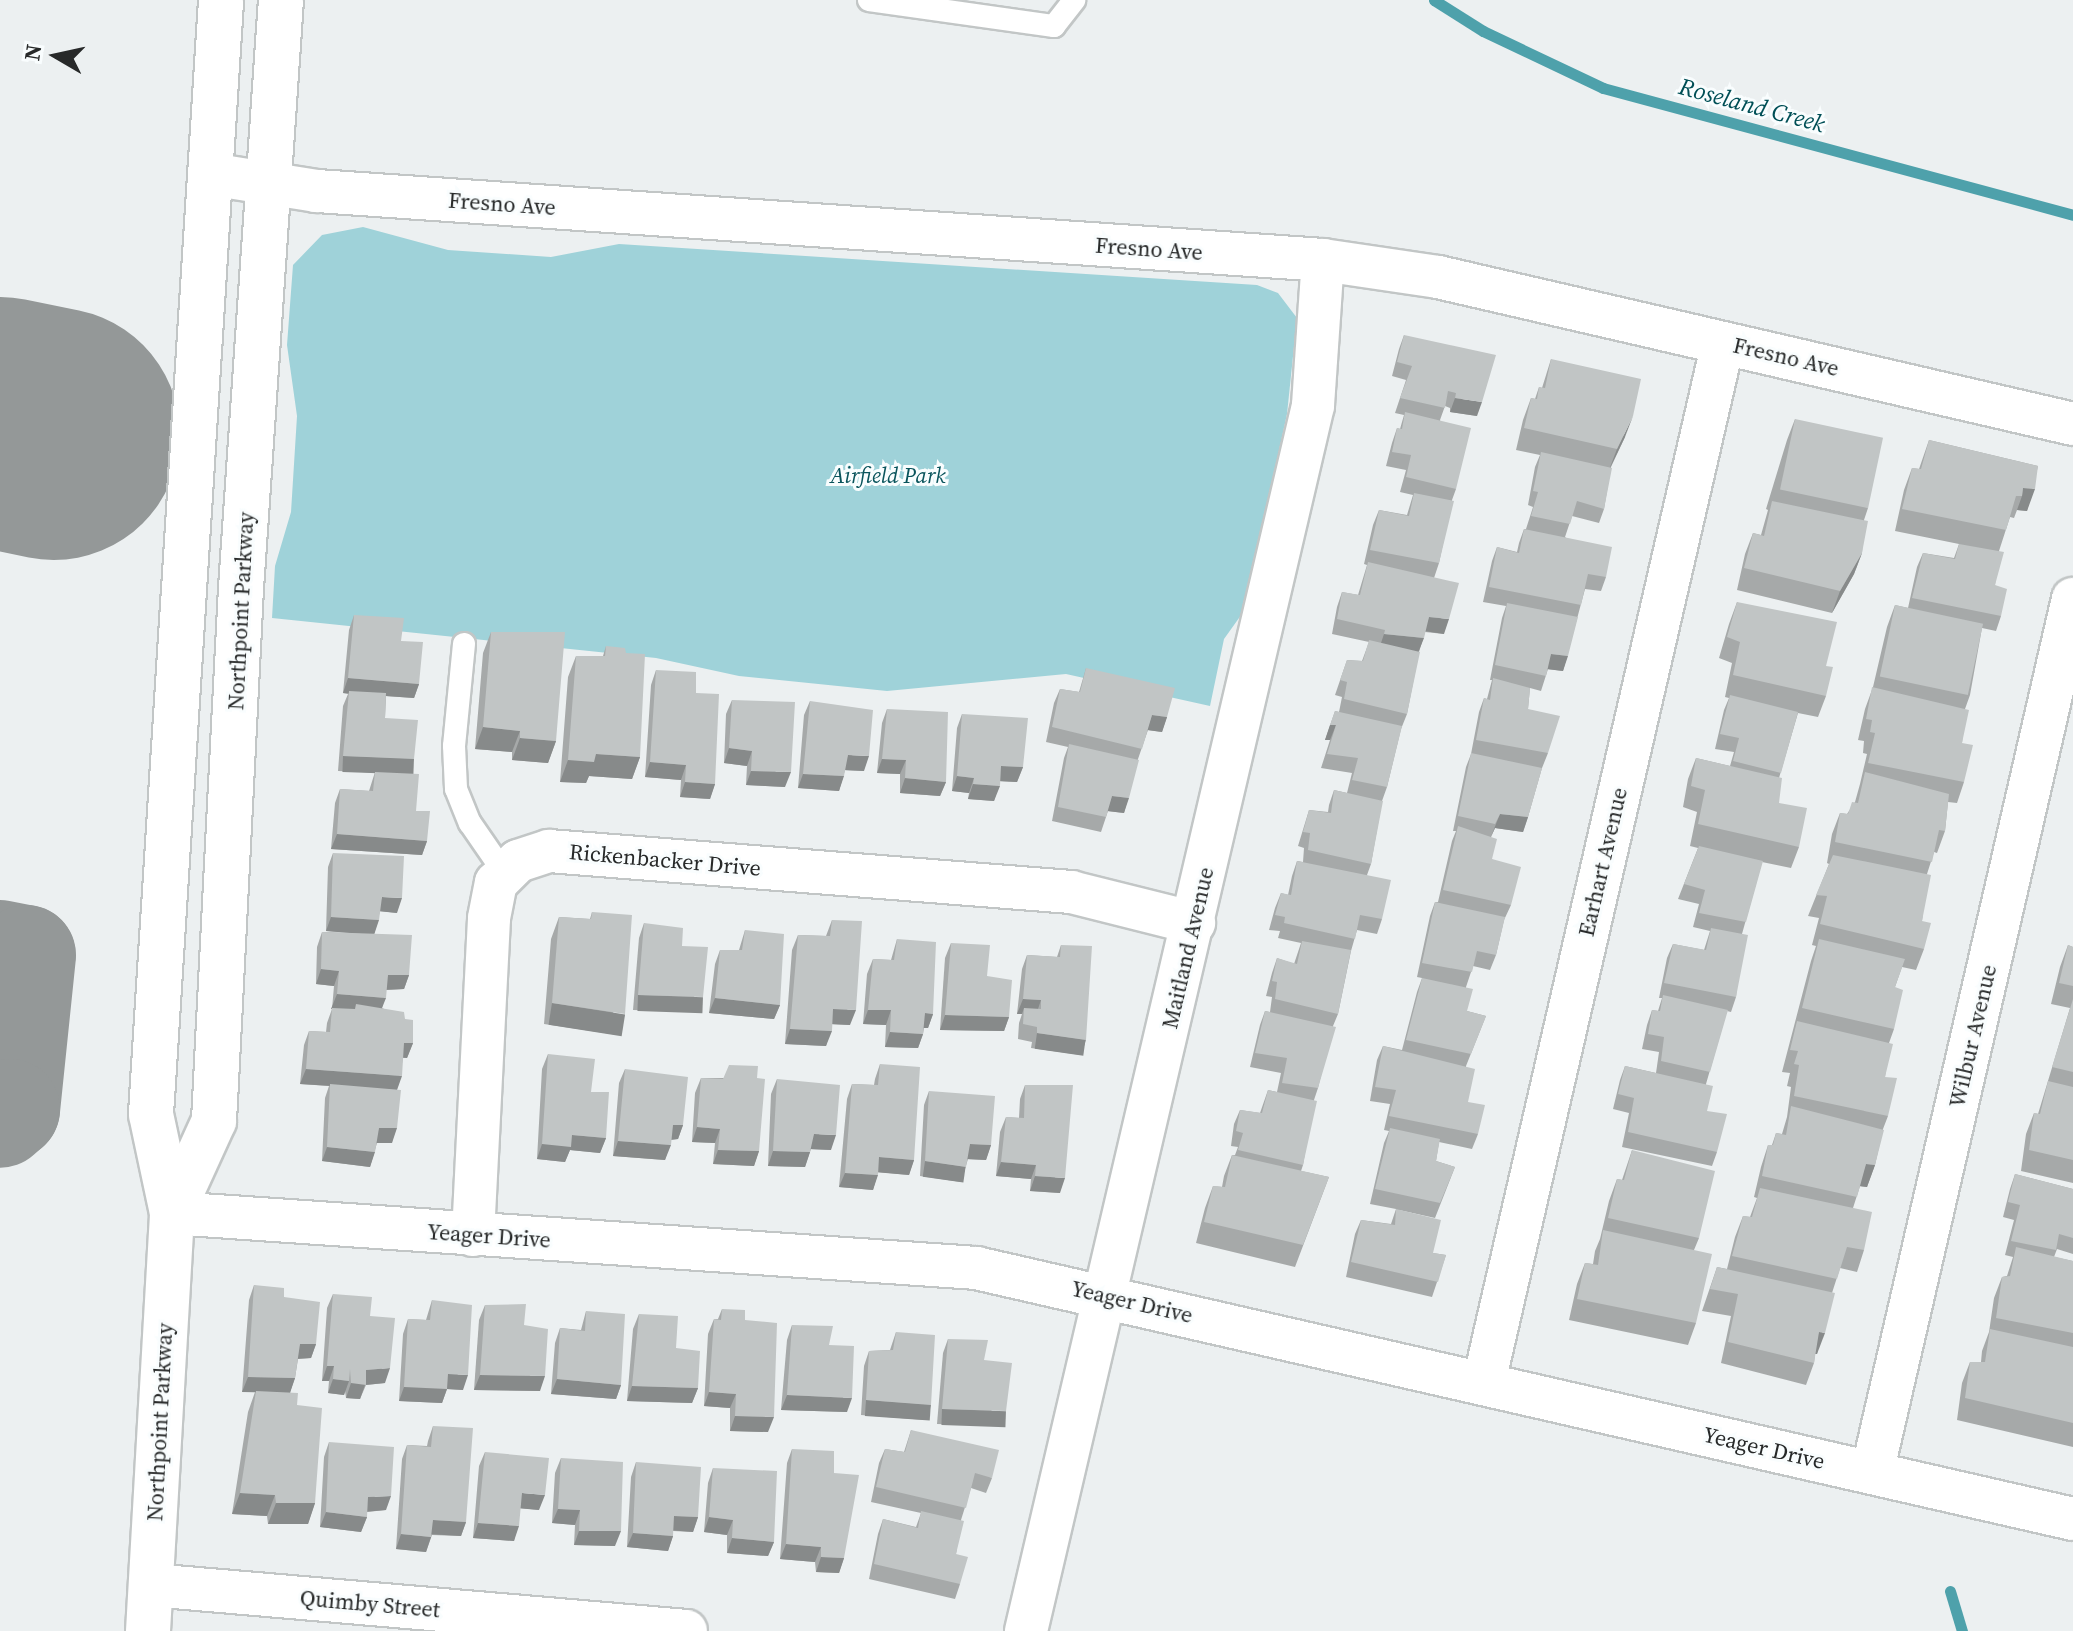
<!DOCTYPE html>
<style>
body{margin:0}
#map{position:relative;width:2073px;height:1631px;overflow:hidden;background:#ecf0f1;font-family:"Source Serif 4",serif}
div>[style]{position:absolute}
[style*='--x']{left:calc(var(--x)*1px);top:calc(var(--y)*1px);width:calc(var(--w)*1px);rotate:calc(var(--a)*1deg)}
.green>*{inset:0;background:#9fd2d9}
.stream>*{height:11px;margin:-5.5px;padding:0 5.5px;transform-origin:5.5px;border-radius:5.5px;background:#4ea1ab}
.taxiway>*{height:100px;margin:-50px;padding:0 50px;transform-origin:50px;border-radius:50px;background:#949898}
.runway>*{height:252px;margin:-126px;padding:0 126px;transform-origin:126px;border-radius:126px;background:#949898}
.roads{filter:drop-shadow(2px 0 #c2c6c6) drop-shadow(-2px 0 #c2c6c6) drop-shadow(0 2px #c2c6c6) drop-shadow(0 -2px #c2c6c6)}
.service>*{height:22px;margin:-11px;padding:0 11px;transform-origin:11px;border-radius:11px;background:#fff}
.minor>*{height:42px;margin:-21px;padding:0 21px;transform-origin:21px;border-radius:21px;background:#fff}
.tertiary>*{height:44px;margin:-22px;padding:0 22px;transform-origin:22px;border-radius:22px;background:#fff}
.wall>*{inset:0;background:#a6a9a9}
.shaded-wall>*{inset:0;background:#878a8a;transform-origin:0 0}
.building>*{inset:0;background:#c1c5c5;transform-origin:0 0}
span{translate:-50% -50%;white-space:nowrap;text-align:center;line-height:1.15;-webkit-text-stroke:6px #f9fdfe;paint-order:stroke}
.street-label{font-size:22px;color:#272929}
.park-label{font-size:22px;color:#09545c;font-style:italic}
.water-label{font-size:24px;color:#004f56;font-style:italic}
.north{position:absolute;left:16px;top:16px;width:80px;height:80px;-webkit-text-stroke:6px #f9fdfe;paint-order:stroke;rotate:279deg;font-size:22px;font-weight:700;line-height:32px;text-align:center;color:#272929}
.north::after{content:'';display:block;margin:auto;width:28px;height:36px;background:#272929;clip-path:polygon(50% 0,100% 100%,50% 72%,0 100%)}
</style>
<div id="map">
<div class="green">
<div style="clip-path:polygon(363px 227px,448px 250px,551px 257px,619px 244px,1257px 285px,1278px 293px,1297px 318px,1287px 414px,1244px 611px,1224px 639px,1210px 706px,1066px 674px,887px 691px,739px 676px,656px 658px,272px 618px,275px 566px,291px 512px,297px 416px,287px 345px,293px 265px,322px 235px)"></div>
</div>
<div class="stream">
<div style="--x:1434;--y:0;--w:58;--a:32.3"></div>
<div style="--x:1483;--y:31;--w:133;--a:25.4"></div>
<div style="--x:1603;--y:88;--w:487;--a:15.1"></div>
<div style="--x:1950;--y:1591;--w:42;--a:73.3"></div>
</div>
<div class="taxiway">
<div style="--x:0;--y:950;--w:26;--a:11"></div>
<div style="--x:26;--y:955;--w:155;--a:95.9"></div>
<div style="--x:10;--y:1109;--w:13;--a:138"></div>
</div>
<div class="runway">
<div style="--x:0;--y:423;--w:55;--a:11.5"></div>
</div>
<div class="roads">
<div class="service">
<div style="--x:869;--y:0;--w:187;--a:8"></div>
<div style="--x:1054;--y:26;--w:33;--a:-52"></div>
<div style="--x:464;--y:644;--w:102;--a:95.6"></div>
<div style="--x:454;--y:746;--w:43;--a:87.3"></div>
<div style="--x:456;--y:789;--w:37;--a:68"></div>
<div style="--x:470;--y:823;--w:62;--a:55.5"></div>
</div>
<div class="minor">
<div style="--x:210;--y:174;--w:108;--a:9"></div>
<div style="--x:317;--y:191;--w:1008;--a:3.92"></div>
<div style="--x:1323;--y:260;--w:116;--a:8.4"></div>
<div style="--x:1438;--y:277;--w:652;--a:13.03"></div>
<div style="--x:172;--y:1213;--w:806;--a:3.91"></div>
<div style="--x:976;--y:1268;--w:1125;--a:12.89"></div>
<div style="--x:473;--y:1235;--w:317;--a:-87.1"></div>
<div style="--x:489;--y:918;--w:36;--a:-79"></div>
<div style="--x:496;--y:883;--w:31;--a:-45"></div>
<div style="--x:518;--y:861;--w:33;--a:-18"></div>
<div style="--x:549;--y:851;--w:524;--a:4.49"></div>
<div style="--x:1071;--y:892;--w:127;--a:14.1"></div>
<div style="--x:1484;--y:1382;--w:1066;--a:-77.05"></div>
<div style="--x:1872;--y:1473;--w:897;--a:-77.05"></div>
<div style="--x:151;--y:1585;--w:537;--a:4.91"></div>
<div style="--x:1026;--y:1631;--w:1259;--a:-76.82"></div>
<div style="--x:1313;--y:405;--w:145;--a:-86.1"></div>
</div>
<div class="tertiary">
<div style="--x:172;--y:1213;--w:101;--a:-65.5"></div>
<div style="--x:214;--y:1121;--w:534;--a:-87.1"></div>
<div style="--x:241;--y:588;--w:589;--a:-86.11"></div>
<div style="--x:148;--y:1631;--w:419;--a:-86.7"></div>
<div style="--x:172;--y:1213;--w:101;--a:-102"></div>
<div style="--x:151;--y:1114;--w:1116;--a:-86.4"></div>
</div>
</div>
<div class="wall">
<div style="clip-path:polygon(1404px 335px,1477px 416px,1450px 412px,1450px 408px,1445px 406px,1440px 420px,1456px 489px,1452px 500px,1439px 563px,1434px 578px,1444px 634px,1425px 632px,1419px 652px,1407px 714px,1401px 729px,1387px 787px,1382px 801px,1371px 864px,1367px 875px,1382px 919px,1377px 934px,1357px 930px,1351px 951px,1338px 1014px,1333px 1026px,1318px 1088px,1314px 1100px,1303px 1165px,1301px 1171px,1329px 1177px,1295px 1267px,1196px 1243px,1205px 1208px,1213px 1186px,1222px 1187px,1224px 1176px,1232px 1155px,1235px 1155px,1238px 1147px,1231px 1146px,1234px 1124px,1240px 1110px,1260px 1113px,1268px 1090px,1277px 1092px,1281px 1073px,1250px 1067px,1260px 1025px,1265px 1011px,1270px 1012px,1272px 997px,1266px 996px,1272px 973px,1277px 958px,1294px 964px,1301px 943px,1278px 938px,1280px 931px,1269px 930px,1275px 908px,1281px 893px,1288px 895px,1292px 876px,1297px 861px,1303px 862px,1304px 848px,1298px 846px,1309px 810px,1328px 812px,1329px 805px,1334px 790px,1347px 793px,1352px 773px,1321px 768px,1330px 740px,1325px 740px,1335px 711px,1339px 712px,1342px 697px,1335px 695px,1347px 660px,1362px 661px,1369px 642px,1332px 634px,1337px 607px,1342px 592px,1358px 595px,1367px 565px,1364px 564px,1373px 525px,1379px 510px,1407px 515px,1413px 495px,1400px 492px,1406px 470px,1386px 466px,1392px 443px,1397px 428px,1400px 429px,1404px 415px,1395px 413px,1406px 380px,1392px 376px,1399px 349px)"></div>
<div style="clip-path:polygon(1551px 359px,1625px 437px,1611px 467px,1604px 509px,1599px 523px,1572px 516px,1565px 537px,1606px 577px,1601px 591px,1585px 589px,1563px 671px,1548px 669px,1541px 691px,1530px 688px,1528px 709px,1548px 753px,1542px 768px,1528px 817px,1523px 832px,1495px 828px,1491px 837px,1492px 859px,1511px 905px,1504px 920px,1496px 955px,1490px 970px,1473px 966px,1466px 987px,1467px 1011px,1486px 1016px,1466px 1066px,1468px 1102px,1478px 1134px,1472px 1149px,1439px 1142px,1436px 1161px,1455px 1167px,1435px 1218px,1399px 1210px,1433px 1253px,1446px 1255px,1432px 1297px,1346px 1277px,1355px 1234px,1361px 1220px,1391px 1224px,1396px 1209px,1370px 1204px,1384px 1143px,1389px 1131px,1384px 1130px,1390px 1104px,1370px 1101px,1377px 1060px,1383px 1046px,1402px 1050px,1417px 992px,1422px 978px,1417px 977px,1430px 916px,1435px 902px,1438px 902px,1452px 841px,1456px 831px,1453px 831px,1466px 767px,1471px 754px,1479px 712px,1484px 698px,1487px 699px,1492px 680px,1490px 680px,1502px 618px,1506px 606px,1483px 602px,1492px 561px,1497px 547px,1517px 552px,1519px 543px,1524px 529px,1526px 529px,1533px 507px,1528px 505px,1535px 467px,1540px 455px,1516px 450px,1523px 420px,1531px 398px,1535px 399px,1539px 387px,1542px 388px)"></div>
<div style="clip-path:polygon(1795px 419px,1868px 508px,1864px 520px,1862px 553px,1854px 574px,1832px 613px,1737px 590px,1745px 554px,1753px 533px,1761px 535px,1768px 510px,1766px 509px,1787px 440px)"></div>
<div style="clip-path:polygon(1929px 440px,2038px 466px,2027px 511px,2017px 510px,2014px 518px,2010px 517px,1999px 551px,1995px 585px,2001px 616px,1996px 631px,1982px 628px,1970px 695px,1965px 709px,1962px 743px,1964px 782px,1957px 803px,1948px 802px,1945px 831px,1937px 853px,1934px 852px,1927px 874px,1922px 921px,1924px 949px,1916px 970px,1902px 967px,1895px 987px,1894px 1029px,1889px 1043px,1885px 1077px,1888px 1116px,1883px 1129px,1875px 1165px,1867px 1187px,1860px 1186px,1853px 1208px,1864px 1250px,1857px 1272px,1840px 1268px,1832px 1293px,1817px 1354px,1815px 1354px,1814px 1363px,1806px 1385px,1721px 1363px,1731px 1316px,1702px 1311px,1717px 1267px,1727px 1269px,1735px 1237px,1743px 1216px,1750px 1217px,1757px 1198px,1754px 1197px,1761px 1167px,1768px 1145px,1772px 1145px,1776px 1133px,1782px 1134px,1787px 1117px,1791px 1087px,1787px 1086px,1790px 1073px,1782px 1072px,1811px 961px,1816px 946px,1812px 945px,1819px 918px,1808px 916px,1829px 864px,1827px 863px,1832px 834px,1840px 813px,1847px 814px,1855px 802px,1860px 784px,1867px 754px,1863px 753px,1864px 741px,1858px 740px,1865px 709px,1873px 687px,1887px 627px,1895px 605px,1908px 608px,1917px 567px,1923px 553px,1954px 558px,1959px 544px,1895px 531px,1904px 490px,1912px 468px,1919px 469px)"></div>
<div style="clip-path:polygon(1737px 602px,1826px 666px,1826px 696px,1818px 717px,1798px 713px,1779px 778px,1779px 803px,1799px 847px,1791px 868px,1762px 862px,1742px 934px,1736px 997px,1731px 1012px,1727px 1011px,1706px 1084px,1707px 1111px,1717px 1152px,1712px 1166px,1622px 1147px,1629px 1113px,1613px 1109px,1620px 1080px,1625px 1066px,1656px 1073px,1659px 1052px,1642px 1049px,1647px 1025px,1652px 1010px,1658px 1011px,1662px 998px,1659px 998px,1667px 958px,1673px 944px,1704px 950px,1710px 931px,1693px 927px,1699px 904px,1678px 899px,1698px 848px,1690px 846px,1697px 812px,1683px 807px,1688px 779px,1696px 758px,1730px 766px,1734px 752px,1715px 749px,1724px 710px,1729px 698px,1725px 697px,1732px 663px,1719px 658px,1729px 624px)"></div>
<div style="clip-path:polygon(354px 615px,401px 641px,419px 684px,414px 698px,386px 696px,385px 718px,414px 759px,409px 774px,338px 771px,343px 706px,348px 694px,343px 693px,349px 630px)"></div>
<div style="clip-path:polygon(491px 632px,556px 741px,548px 763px,512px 760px,512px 752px,475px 749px,483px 653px)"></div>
<div style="clip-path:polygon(606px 646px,640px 757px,632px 779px,589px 776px,586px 783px,560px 782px,568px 677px,576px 656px,603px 656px)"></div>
<div style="clip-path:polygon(1086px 668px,1167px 717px,1162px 732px,1148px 730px,1138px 759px,1124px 813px,1108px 811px,1101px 832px,1052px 821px,1064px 758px,1068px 747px,1046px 742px,1054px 703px,1060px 689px,1079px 692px)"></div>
<div style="clip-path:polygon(656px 670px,696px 693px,715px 784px,710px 799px,680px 797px,681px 780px,645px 777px,651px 685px)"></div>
<div style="clip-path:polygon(732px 700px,785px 787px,746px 785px,747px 766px,724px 763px,726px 714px)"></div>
<div style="clip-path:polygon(810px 701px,864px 771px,845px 770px,839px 791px,798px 788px,804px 715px)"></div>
<div style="clip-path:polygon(887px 709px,946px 782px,940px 796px,900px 793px,900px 774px,877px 773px,882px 723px)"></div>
<div style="clip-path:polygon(962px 714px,1023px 767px,1017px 782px,1000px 781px,994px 801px,968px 799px,969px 793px,952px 791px,957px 728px)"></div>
<div style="clip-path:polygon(375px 772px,427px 841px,422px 855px,331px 849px,335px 803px,340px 789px,369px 791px)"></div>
<div style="clip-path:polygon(333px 853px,397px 913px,380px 911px,374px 934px,409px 975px,404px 989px,386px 990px,382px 1008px,405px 1019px,413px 1043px,407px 1058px,403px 1058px,397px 1089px,392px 1143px,377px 1143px,370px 1167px,322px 1161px,325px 1098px,329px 1086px,300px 1084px,304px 1045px,309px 1031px,326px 1032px,327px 1023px,332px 1009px,334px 986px,316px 984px,317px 947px,322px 932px,352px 933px,326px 931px,328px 867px)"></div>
<div style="clip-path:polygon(592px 912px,618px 1035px,544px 1024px,551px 939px,559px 917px,590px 919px)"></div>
<div style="clip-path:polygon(832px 920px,850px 1025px,832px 1024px,826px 1046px,785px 1044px,792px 950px,798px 935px,826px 936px)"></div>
<div style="clip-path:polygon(644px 923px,682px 946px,698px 1012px,633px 1010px,639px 938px)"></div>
<div style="clip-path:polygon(745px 930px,780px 1005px,774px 1019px,709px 1013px,715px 964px,720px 950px,739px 950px)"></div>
<div style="clip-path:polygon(897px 939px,933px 1014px,928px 1028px,924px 1028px,923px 1034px,918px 1048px,885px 1047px,886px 1025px,863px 1024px,867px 974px,873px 959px,891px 960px)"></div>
<div style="clip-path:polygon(951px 943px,987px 976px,1009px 1017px,1004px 1031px,940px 1030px,945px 958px)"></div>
<div style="clip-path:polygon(1061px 945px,1086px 1040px,1081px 1055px,1031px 1048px,1032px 1042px,1018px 1039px,1019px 1023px,1022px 1014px,1017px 1014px,1022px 969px,1027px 955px,1057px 957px)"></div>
<div style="clip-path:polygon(2068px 945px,2073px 947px,2073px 1183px,2021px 1171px,2026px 1134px,2034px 1113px,2038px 1114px,2070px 1008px,2051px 1004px,2060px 967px)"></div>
<div style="clip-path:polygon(548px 1054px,591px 1092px,606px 1138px,600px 1153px,570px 1150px,565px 1162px,537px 1159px,542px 1069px)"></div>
<div style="clip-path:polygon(880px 1064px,914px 1160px,909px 1175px,878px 1172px,873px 1190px,839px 1187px,847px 1099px,852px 1084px,874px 1085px,875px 1079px)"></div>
<div style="clip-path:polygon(625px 1069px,683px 1125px,678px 1139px,671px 1140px,665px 1160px,613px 1156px,619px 1083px)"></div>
<div style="clip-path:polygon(701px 1078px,757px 1078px,759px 1151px,754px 1166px,713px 1164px,715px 1143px,692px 1142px,695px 1093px)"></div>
<div style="clip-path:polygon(777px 1079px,831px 1150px,811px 1149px,805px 1167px,768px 1166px,771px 1094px)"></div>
<div style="clip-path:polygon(1025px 1085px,1060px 1193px,1030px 1191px,1031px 1179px,996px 1176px,1000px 1132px,1006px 1117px,1019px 1118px,1020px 1099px)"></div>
<div style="clip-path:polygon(929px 1091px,991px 1145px,986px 1160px,968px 1159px,961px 1182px,920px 1176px,924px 1105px)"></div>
<div style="clip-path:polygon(1632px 1150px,1699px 1238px,1694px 1250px,1696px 1323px,1688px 1345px,1569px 1320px,1577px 1284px,1585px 1263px,1593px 1264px,1595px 1251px,1600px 1239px,1609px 1201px,1617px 1179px,1622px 1180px)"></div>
<div style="clip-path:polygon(2015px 1174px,2073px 1189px,2073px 1254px,2057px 1249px,2054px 1257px,2073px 1261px,2073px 1447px,1957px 1420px,1962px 1383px,1970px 1362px,1981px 1362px,1982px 1351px,1989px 1332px,1994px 1298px,2002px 1277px,2007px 1276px,2013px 1257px,2005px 1255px,2014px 1220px,2003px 1217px,2010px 1189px)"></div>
<div style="clip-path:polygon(254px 1285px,284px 1297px,316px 1344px,311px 1358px,298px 1359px,295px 1378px,290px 1392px,297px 1405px,315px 1503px,308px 1524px,268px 1524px,267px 1516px,232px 1514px,248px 1412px,255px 1392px,242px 1392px,249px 1300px)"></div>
<div style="clip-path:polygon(333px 1294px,370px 1316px,385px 1383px,366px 1385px,360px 1399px,346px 1398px,345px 1391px,344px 1395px,328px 1393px,329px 1381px,322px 1381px,327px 1308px)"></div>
<div style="clip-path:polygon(432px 1300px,463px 1390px,447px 1389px,442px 1403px,399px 1401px,403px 1334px,408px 1319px,426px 1320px)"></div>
<div style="clip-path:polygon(485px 1305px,540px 1391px,474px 1390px,479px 1320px)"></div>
<div style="clip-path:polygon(722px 1309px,745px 1320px,768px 1432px,730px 1431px,730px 1408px,704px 1406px,708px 1334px,714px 1319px,718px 1319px)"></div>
<div style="clip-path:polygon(586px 1311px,621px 1385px,616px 1399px,551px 1394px,555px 1343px,560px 1328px,581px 1330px)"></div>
<div style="clip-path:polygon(639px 1314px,676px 1348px,698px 1388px,692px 1403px,627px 1401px,633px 1329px)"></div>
<div style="clip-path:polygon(792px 1325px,829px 1345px,847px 1412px,781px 1410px,787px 1340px)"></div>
<div style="clip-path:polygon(896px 1332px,931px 1405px,925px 1420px,861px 1415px,864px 1366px,869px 1351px,890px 1350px)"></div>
<div style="clip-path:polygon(948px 1339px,1001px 1426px,937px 1424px,943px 1353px)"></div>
<div style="clip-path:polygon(433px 1426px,466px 1522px,461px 1536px,432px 1535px,426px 1552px,396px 1549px,402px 1459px,407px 1445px,427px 1446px,428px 1441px)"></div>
<div style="clip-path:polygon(911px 1430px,992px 1478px,986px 1493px,971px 1488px,961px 1520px,956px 1554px,960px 1584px,955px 1599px,869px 1579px,878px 1534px,883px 1519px,916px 1527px,921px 1513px,871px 1502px,879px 1463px,885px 1449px,904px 1452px)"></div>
<div style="clip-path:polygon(329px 1442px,386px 1510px,367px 1512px,367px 1517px,361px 1532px,320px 1527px,324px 1457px)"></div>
<div style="clip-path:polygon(792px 1449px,834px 1473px,844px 1558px,839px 1573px,816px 1572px,815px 1562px,780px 1559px,787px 1463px)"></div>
<div style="clip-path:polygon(485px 1452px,539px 1510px,520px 1508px,514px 1541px,473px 1538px,479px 1466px)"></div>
<div style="clip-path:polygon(561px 1458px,615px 1546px,574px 1545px,575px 1525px,552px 1523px,555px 1473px)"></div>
<div style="clip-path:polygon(636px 1462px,698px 1517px,693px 1532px,673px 1531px,673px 1536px,668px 1551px,627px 1547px,631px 1477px)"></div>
<div style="clip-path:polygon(713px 1468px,774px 1542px,768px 1556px,727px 1553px,727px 1535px,704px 1532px,708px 1483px)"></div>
</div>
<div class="shaded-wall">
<div style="clip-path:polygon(1455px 398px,1482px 402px,1477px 416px,1450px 412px)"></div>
<div style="clip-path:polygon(1633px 416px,1625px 437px,1609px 470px,1617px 449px)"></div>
<div style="clip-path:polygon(2023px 488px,2035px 489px,2027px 511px,2017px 510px,2022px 496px)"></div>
<div style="clip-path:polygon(1862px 553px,1854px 574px,1832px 613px,1840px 591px)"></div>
<div style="clip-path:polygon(1429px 617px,1449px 619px,1444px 634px,1424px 631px)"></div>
<div style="clip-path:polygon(1384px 634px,1424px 638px,1418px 653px,1379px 649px)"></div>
<div style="clip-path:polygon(1551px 654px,1568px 656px,1563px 671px,1546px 669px)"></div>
<div style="clip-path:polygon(348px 678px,419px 684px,414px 698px,343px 693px)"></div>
<div style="clip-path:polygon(1152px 715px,1167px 717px,1162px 732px,1147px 730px)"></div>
<div style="clip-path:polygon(1330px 725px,1336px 725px,1330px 740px,1325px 740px)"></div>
<div style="clip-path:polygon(483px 727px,520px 731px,512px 752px,475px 749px)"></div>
<div style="clip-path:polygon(520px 738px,556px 741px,548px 763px,512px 760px)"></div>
<div style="clip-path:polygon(729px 748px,752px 751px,747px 766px,724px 763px)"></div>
<div style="clip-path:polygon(596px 754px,640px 757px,632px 779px,589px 776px,586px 783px,560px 782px,568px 760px)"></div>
<div style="clip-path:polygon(848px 755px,869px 756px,864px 771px,842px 770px)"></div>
<div style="left:343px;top:756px;width:71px;height:16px;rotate:2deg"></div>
<div style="clip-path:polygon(882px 759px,906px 760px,900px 774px,877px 773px)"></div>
<div style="clip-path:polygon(650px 762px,686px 765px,681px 780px,645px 777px)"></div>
<div style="clip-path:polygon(1001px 766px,1023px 767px,1017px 782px,996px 781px)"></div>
<div style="clip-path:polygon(751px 771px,791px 772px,785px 787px,746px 785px)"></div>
<div style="clip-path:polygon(803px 774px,844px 776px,839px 791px,798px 788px)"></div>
<div style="clip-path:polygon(957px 776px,974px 778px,969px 793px,952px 791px)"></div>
<div style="clip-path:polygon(905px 778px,946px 782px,940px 796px,900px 793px)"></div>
<div style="clip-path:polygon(685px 782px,715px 784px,710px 799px,680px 797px)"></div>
<div style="clip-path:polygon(973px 784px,1000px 786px,994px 801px,968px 799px)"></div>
<div style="clip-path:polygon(1112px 796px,1129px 798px,1124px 813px,1107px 811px)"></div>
<div style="clip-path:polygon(1500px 814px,1528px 817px,1523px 832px,1495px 828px,1490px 839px)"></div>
<div style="clip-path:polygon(337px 834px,427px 841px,422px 855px,331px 849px)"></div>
<div style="clip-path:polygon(382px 897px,402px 898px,397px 913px,377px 911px)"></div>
<div style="clip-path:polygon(331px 917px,379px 920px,374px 935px,326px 931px)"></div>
<div style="clip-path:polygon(321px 969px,339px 971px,334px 986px,316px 984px)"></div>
<div style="clip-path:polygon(388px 975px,409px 975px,404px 989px,382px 990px)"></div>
<div style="clip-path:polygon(337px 994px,386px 998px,380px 1013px,331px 1009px)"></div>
<div style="left:638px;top:995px;width:65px;height:16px;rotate:2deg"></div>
<div style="clip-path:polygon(715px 998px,780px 1005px,774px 1019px,709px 1013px)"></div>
<div style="clip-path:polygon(1023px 999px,1041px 1000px,1036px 1015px,1024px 1008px,1022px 1014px,1017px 1014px)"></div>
<div style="left:552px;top:1003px;width:74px;height:22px;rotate:9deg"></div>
<div style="clip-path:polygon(833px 1009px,856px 1010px,850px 1025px,828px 1024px)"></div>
<div style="clip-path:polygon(868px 1010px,891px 1010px,886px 1025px,863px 1024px)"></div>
<div style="clip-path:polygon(925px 1013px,933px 1014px,928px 1028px,920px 1028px)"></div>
<div style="clip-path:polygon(945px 1015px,1009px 1017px,1004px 1031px,940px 1030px)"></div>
<div style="clip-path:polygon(790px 1029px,832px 1031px,826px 1046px,785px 1044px)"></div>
<div style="clip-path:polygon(890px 1032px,923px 1034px,918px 1048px,885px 1047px)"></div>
<div style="left:1037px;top:1033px;width:49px;height:16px;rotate:8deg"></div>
<div style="clip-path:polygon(404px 1043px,413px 1043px,407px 1058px,399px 1057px)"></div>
<div style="clip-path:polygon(306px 1069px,402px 1076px,397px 1090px,300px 1084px)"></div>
<div style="clip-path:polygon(673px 1125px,683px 1125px,678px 1139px,668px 1140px)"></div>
<div style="clip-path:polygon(697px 1127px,720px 1129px,715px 1143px,692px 1142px)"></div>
<div style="clip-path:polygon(379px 1128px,397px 1128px,392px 1143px,374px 1143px)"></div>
<div style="clip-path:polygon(814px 1134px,836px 1135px,831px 1150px,808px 1149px)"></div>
<div style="clip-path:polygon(572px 1135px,606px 1138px,600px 1153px,570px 1150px,565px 1162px,537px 1159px,542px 1144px)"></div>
<div style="clip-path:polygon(618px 1141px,671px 1145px,665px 1160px,613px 1156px)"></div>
<div style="clip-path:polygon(970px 1144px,991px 1145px,986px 1160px,965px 1159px)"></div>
<div style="clip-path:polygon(327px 1147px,375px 1152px,370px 1167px,322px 1161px)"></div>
<div style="clip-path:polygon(718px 1150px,759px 1151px,754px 1166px,713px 1164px)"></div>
<div style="clip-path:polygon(773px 1151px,810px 1152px,805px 1167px,768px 1166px)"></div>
<div style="clip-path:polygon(879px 1157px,914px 1160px,909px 1175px,874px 1172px)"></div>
<div style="left:925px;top:1161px;width:41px;height:16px;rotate:8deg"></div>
<div style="clip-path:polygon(1001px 1162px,1036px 1165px,1031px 1179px,996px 1176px)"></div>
<div style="clip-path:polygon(1866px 1164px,1875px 1165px,1867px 1187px,1858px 1186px)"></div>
<div style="clip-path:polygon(845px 1173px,878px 1175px,873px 1190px,839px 1187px)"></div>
<div style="clip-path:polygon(1035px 1176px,1065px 1178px,1060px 1193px,1030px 1191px)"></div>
<div style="clip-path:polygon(1819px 1332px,1825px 1333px,1817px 1354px,1811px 1354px)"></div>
<div style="clip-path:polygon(300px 1344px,316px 1344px,311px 1358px,294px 1359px)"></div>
<div style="clip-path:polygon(327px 1366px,334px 1366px,329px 1381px,322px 1381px)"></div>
<div style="clip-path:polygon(390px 1368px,385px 1383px,365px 1385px,360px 1399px,346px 1398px,351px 1383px,366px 1370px)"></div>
<div style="clip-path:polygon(448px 1374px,468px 1375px,463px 1390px,447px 1389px,442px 1403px,399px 1401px,404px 1387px)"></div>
<div style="clip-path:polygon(480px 1375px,545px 1376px,540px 1391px,474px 1390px)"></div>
<div style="clip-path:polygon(248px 1377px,295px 1378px,290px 1393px,242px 1392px)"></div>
<div style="clip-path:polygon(333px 1379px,349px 1381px,344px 1395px,328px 1393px)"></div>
<div style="clip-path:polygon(557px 1379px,621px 1385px,616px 1399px,551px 1394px)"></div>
<div style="clip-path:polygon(632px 1386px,698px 1388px,692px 1403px,627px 1401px)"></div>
<div style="clip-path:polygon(709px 1392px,736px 1394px,730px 1408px,704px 1406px)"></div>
<div style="clip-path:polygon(787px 1395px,852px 1398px,847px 1412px,781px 1410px)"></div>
<div style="left:866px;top:1400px;width:65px;height:16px;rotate:4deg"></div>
<div style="left:942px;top:1409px;width:64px;height:16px;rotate:2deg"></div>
<div style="clip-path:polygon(735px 1416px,774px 1417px,768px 1432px,730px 1431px)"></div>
<div style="clip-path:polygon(240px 1493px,275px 1495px,267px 1516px,232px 1514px)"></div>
<div style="clip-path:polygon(522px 1493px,545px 1495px,539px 1510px,516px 1508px)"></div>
<div style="clip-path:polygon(391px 1496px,386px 1510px,363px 1512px,368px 1497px)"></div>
<div style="clip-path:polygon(276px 1503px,315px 1503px,308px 1524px,268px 1524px)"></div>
<div style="clip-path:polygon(558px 1509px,580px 1510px,575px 1525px,552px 1523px)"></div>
<div style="clip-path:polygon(326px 1512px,367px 1517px,361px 1532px,320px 1527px)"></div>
<div style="clip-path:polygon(674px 1516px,698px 1517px,693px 1532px,668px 1530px)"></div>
<div style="clip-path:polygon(709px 1517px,733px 1520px,727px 1535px,704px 1532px)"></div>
<div style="clip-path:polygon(433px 1520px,466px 1522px,461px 1536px,428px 1534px)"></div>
<div style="clip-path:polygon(478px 1523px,519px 1526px,514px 1541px,473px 1538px)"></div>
<div style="clip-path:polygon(579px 1531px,621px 1531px,615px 1546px,574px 1545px)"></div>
<div style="clip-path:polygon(633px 1533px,673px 1536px,668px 1551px,627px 1547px)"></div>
<div style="clip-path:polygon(401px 1534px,431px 1537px,426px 1552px,396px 1549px)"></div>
<div style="clip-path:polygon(732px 1538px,774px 1542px,768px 1556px,727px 1553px)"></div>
<div style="clip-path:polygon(786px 1544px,821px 1547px,815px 1562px,780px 1559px)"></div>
<div style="clip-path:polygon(821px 1557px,844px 1558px,839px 1573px,816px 1572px)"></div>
</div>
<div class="building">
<div style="clip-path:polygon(1404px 335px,1496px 355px,1482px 402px,1455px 398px,1456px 393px,1448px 391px,1445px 408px,1400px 398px,1412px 366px,1397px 362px)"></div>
<div style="clip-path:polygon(1551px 359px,1641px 379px,1633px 416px,1617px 449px,1524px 428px,1531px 398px,1537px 399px,1539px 387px,1545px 388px)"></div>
<div style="clip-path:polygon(1405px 412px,1471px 428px,1456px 489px,1406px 477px,1411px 455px,1392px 452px,1397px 428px,1402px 429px)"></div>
<div style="left:1795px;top:419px;width:90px;height:72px;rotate:12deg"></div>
<div style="clip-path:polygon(1929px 440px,2038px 466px,2035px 489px,2023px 488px,2022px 496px,2016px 496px,2006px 530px,1902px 509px,1912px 468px,1921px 469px)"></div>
<div style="clip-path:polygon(1541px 452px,1612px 468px,1604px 509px,1577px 501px,1570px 524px,1531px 516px,1538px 492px,1533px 491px)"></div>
<div style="clip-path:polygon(1414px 493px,1454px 501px,1439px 563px,1370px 550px,1379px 510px,1409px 516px)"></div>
<div style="clip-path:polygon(1772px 501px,1868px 521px,1862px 553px,1840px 591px,1744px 568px,1753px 533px,1764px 536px)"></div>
<div style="clip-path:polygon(1524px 529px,1612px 547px,1606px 577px,1588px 574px,1581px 605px,1489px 587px,1497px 547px,1519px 553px)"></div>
<div style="clip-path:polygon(1959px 544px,2004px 552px,1995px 585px,2007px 589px,2001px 616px,1912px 598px,1923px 553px,1955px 559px)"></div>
<div style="clip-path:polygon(1368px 562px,1459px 583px,1449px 619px,1429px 617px,1424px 638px,1384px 634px,1385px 630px,1337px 619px,1342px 592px,1360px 595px)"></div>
<div style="clip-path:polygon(1737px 602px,1837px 622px,1826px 666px,1833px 667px,1826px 696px,1733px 675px,1740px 642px,1727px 637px)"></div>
<div style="clip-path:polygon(1507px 603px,1578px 617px,1568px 656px,1551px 654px,1546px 676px,1495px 665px)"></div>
<div style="left:1895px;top:605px;width:90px;height:73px;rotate:12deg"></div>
<div style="clip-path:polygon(354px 615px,404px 618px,401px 641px,423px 642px,419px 684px,348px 678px)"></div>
<div style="clip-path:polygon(491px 632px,565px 632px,556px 741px,520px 738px,520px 731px,483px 727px)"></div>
<div style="clip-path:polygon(1369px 640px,1420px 652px,1407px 714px,1344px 699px,1347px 682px,1340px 680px,1347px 660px,1363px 661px)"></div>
<div style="clip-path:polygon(606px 646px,625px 648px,626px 653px,645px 654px,640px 757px,596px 754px,594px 762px,568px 760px,576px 656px,605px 656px)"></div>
<div style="clip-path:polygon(1086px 668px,1175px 688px,1167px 717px,1152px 715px,1142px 749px,1052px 727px,1060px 689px,1080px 692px)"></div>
<div style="clip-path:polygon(656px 670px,696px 672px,696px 693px,719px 694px,715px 784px,685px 782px,686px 765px,650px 762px)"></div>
<div style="clip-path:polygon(1493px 678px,1530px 688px,1528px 709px,1560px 716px,1548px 753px,1476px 740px,1484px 698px,1490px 700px)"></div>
<div style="clip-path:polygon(1872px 687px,1969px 710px,1962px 743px,1973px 745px,1964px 782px,1868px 763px,1875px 733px,1870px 732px,1872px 720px,1866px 719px)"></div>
<div style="clip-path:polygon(349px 691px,386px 693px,385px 718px,418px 720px,414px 759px,343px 756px)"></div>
<div style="clip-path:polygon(1730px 695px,1798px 712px,1781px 773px,1733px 761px,1739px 738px,1720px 734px)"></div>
<div style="clip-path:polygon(732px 700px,795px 702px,791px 772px,751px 771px,752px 751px,729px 748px)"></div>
<div style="clip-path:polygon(810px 701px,873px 710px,869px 756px,848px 755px,844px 776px,803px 774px)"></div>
<div style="clip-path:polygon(887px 709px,948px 712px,946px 782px,905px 778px,906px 760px,882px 759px)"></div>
<div style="clip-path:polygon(1335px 711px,1402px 726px,1387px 787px,1352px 780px,1358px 758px,1327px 754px,1336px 725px,1330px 725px)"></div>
<div style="clip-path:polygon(962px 714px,1028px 718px,1023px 767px,1001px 766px,1000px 786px,973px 784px,974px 778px,957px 776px)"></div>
<div style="clip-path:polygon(1069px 744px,1139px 760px,1129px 798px,1112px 796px,1106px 817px,1058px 807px)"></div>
<div style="clip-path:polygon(1471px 753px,1542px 768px,1528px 817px,1500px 814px,1495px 824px,1458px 816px)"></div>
<div style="clip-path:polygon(1696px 758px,1782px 778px,1779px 803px,1807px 808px,1799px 847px,1698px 824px,1705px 790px,1691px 786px)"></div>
<div style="clip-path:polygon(375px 772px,419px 774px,416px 811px,430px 811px,427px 841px,337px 834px,340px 789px,373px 791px)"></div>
<div style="clip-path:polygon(1865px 772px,1949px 794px,1945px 831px,1939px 830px,1932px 862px,1835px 842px,1840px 813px,1848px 814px,1852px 802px,1858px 803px)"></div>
<div style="clip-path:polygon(1334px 790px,1383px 801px,1371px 864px,1308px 850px,1310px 833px,1303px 832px,1309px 810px,1331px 813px)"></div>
<div style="clip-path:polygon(1458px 826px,1497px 839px,1492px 859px,1521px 867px,1511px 905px,1443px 890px)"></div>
<div style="clip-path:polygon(1699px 846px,1763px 861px,1746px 922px,1699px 913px,1705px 890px,1684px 884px)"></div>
<div style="clip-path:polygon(333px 853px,404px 856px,402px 898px,382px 897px,379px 920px,331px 917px)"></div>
<div style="clip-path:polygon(1833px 855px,1931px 875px,1922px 921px,1931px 923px,1924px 949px,1820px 924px,1827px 896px,1816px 895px)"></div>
<div style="clip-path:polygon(1297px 861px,1391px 880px,1382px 919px,1360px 915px,1355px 939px,1284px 923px,1285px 917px,1275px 915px,1281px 893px,1291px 895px)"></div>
<div style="clip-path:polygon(1435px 902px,1505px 917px,1496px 955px,1477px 951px,1472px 972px,1422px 963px)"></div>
<div style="clip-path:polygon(592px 912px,632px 915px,625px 1014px,552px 1003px,559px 917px,591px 919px)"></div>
<div style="clip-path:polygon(832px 920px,862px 921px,856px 1010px,833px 1009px,832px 1031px,790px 1029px,798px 935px,830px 936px)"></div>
<div style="clip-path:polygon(644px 923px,683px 928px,682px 946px,708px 947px,703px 997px,638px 995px)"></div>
<div style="clip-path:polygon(1711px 928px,1748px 935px,1736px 997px,1664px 983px,1673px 944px,1706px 950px)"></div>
<div style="clip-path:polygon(745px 930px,784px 934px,780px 1005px,715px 998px,720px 950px,742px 950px)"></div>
<div style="clip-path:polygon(322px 932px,412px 935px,409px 975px,388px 975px,386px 998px,337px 994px,339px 971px,321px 969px)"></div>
<div style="clip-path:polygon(897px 939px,936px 942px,933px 1014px,925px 1013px,923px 1034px,890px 1032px,891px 1010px,868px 1010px,873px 959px,894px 960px)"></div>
<div style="clip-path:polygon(1819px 939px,1905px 959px,1895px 987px,1903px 990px,1894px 1029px,1802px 1008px)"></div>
<div style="clip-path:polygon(1302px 941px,1351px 950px,1338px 1014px,1275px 999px,1277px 982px,1272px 981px,1277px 958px,1297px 964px)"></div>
<div style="clip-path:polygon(951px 943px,990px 945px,987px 976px,1012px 980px,1009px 1017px,945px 1015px)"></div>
<div style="clip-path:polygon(1061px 945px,1092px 946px,1086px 1040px,1037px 1033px,1037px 1027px,1023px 1024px,1024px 1008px,1041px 1009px,1041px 1000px,1023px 999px,1027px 955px,1060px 957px)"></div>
<div style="clip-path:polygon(2068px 945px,2073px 947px,2073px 986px,2059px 983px)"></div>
<div style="clip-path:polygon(1422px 978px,1473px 989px,1467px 1011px,1486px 1016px,1471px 1054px,1406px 1040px)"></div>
<div style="clip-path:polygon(1663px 995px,1728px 1010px,1710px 1072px,1661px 1061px,1664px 1037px,1648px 1034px,1652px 1010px,1660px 1011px)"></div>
<div style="clip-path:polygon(2073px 999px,2073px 1072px,2052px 1067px)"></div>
<div style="clip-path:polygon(356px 1004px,404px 1012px,405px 1019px,413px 1020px,413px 1043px,404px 1043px,402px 1076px,306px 1069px,309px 1031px,330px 1032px,332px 1008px,355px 1009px)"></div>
<div style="clip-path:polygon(1265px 1011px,1336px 1027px,1318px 1088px,1282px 1083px,1287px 1058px,1255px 1053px)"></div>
<div style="clip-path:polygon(1797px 1021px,1893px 1044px,1885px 1077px,1897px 1078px,1888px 1116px,1794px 1096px,1799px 1065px,1794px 1064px,1798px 1051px,1790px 1050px)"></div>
<div style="clip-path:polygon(1383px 1046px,1475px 1069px,1468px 1102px,1485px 1105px,1478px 1134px,1389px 1116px,1396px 1090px,1375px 1087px)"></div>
<div style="clip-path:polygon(548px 1054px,595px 1059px,591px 1092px,609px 1092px,606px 1138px,572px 1135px,571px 1147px,542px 1144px)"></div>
<div style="clip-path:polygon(880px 1064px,920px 1067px,914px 1160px,879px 1157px,878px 1175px,845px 1173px,852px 1084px,878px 1085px)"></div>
<div style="clip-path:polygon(729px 1065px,758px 1066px,757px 1078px,765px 1079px,759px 1151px,718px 1150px,720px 1129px,697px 1127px,701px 1078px,723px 1079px)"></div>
<div style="clip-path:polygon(1625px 1066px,1713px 1086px,1707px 1111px,1727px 1114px,1717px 1152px,1628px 1132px,1634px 1098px,1618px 1094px)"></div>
<div style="clip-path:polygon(625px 1069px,688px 1077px,683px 1125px,673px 1125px,671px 1145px,618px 1141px)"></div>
<div style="clip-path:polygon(777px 1079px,840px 1085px,836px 1135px,814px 1134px,810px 1152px,773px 1151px)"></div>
<div style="clip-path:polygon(2048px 1081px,2073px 1087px,2073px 1160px,2029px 1150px,2034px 1113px,2040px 1114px)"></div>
<div style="clip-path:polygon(330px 1084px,401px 1090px,397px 1128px,379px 1128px,375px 1152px,327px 1147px)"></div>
<div style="clip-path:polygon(1025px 1085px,1073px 1085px,1065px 1178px,1035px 1176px,1036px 1165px,1001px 1162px,1006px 1117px,1024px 1118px)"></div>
<div style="clip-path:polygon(1268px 1090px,1317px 1101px,1303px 1165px,1238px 1150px,1243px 1133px,1236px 1131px,1240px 1110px,1262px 1113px)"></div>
<div style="clip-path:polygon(929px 1091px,995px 1096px,991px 1145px,970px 1144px,966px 1167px,925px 1161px)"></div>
<div style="clip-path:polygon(1791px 1106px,1884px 1130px,1875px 1165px,1866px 1164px,1857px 1197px,1762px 1176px,1768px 1145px,1773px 1145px,1776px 1133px,1786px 1135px)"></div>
<div style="clip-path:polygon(1390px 1128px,1440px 1139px,1436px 1161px,1455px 1167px,1440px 1203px,1375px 1189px)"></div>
<div style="clip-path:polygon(1632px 1150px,1715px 1171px,1699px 1238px,1608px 1218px,1617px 1179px,1624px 1180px)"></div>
<div style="clip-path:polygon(1232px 1155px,1329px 1177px,1303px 1245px,1204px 1222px,1213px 1186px,1225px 1187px)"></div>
<div style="clip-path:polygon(2015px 1174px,2073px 1189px,2073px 1238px,2059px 1234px,2056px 1250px,2011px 1241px,2020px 1205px,2008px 1202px)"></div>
<div style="clip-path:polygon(1760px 1188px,1872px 1212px,1864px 1250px,1847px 1247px,1837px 1279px,1732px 1256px,1743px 1216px,1752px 1217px)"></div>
<div style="clip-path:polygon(1396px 1209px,1441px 1220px,1433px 1253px,1446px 1255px,1438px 1282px,1351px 1262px,1361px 1220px,1395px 1225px)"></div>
<div style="clip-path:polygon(1603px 1230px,1712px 1254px,1696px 1323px,1577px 1299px,1585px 1263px,1598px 1265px)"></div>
<div style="clip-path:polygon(2016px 1247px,2073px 1261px,2073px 1333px,1996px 1318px,2002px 1277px,2010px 1276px)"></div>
<div style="clip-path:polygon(1717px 1267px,1835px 1293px,1825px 1333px,1819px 1332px,1814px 1363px,1728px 1342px,1738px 1294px,1710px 1289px)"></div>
<div style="clip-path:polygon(254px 1285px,284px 1288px,284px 1297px,320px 1302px,316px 1344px,300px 1344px,295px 1378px,248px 1377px)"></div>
<div style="clip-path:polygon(333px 1294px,372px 1297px,370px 1316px,395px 1318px,390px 1368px,366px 1370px,366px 1385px,351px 1383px,350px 1369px,349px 1381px,333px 1379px,334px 1366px,327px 1366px)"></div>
<div style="clip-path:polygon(432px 1300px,472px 1305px,468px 1375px,448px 1374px,447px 1389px,404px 1387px,408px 1319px,430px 1320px)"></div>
<div style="clip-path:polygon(526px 1304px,524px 1325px,548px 1329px,545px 1376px,480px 1375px,485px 1305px)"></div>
<div style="clip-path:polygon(722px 1309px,745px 1310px,745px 1320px,777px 1323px,774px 1417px,735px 1416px,736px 1394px,709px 1392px,714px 1319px,721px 1320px)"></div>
<div style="clip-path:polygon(586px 1311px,625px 1314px,621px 1385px,557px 1379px,560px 1328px,585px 1331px)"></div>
<div style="clip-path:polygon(639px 1314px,678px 1316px,676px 1348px,700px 1351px,698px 1388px,632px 1386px)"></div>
<div style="clip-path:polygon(792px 1325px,833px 1326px,829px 1345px,854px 1346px,852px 1398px,787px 1395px)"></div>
<div style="clip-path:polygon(1990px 1329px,2073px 1347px,2073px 1423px,1965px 1398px,1970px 1362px,1985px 1362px)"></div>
<div style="clip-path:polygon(896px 1332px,935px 1335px,931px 1405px,866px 1400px,869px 1351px,893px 1350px)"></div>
<div style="clip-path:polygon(948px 1339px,988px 1340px,984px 1360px,1012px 1363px,1006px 1411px,942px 1409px)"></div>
<div style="clip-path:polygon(256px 1391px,298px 1393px,297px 1405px,322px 1408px,315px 1503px,276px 1503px,275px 1495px,240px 1493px)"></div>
<div style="clip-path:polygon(433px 1426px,473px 1428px,466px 1522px,433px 1520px,431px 1537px,401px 1534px,407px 1445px,431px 1447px)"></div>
<div style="clip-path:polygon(911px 1430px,999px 1450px,992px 1478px,975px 1473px,966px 1508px,876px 1487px,885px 1449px,905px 1452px)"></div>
<div style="clip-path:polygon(329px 1442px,394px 1447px,391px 1496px,368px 1497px,367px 1517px,326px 1512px)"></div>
<div style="clip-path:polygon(792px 1449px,834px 1451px,834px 1473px,859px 1475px,844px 1558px,821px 1557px,821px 1547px,786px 1544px)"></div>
<div style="clip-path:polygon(485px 1452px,549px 1458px,545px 1495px,522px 1493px,519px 1526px,478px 1523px)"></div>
<div style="clip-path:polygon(561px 1458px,623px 1462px,621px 1531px,579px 1531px,580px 1510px,558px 1509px)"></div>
<div style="clip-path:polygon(636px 1462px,701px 1467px,698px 1517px,674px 1516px,673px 1536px,633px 1533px)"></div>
<div style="clip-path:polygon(713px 1468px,777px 1471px,774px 1542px,732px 1538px,733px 1520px,709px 1517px)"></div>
<div style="clip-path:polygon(921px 1511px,964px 1521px,956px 1554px,968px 1557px,960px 1584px,874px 1564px,883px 1519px,918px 1528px)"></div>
</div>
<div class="street-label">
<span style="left:502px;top:204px;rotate:4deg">Fresno Ave</span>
<span style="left:1149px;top:249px;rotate:4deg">Fresno Ave</span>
<span style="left:1786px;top:357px;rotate:13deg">Fresno Ave</span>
<span style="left:241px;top:611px;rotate:-87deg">Northpoint Parkway</span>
<span style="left:665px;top:860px;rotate:5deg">Rickenbacker Drive</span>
<span style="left:1603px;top:862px;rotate:-77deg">Earhart Avenue</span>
<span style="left:1188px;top:948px;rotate:-77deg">Maitland Avenue</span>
<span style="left:1973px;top:1036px;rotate:-77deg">Wilbur Avenue</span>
<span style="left:489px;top:1236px;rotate:4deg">Yeager Drive</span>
<span style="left:1132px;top:1302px;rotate:13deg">Yeager Drive</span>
<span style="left:160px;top:1422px;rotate:-87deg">Northpoint Parkway</span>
<span style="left:1764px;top:1448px;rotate:13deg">Yeager Drive</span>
<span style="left:370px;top:1604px;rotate:5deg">Quimby Street</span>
</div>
<div class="park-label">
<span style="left:888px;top:476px">Airfield Park</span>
</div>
<div class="water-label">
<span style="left:1752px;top:105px;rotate:15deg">Roseland Creek</span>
</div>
<div class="north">N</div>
</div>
